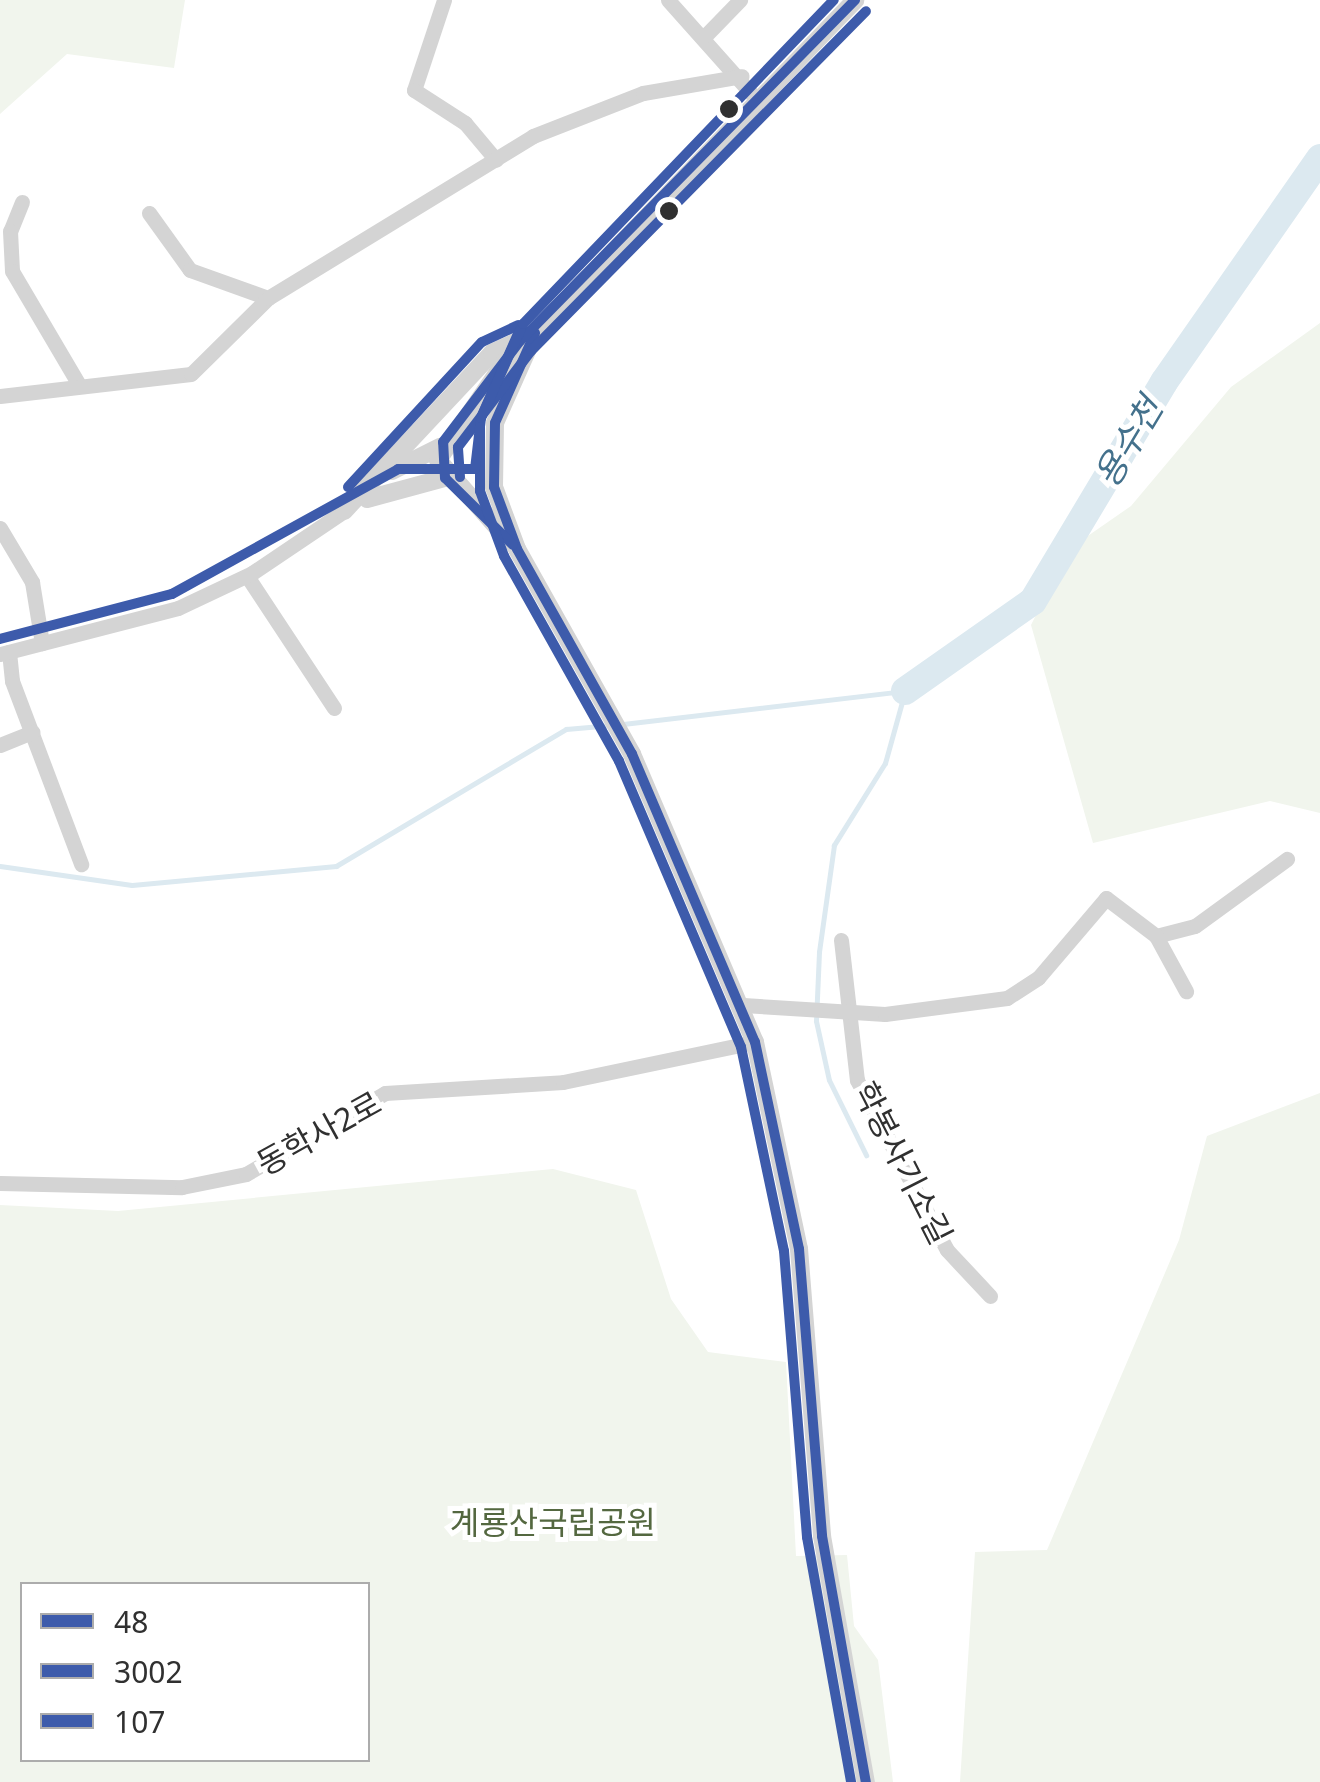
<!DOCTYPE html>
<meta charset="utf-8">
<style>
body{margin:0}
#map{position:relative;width:1320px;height:1782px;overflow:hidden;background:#fff;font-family:"Noto Sans","Noto Sans KR",sans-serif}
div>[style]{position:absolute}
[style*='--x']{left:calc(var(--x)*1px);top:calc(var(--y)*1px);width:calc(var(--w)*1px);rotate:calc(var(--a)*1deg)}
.green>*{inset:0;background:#f1f5ed}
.stream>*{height:5px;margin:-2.5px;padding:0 2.5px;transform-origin:2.5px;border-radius:2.5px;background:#dce9f0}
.river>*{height:28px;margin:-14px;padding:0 14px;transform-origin:14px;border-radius:14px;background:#dce9f0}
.minor>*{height:15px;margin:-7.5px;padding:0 7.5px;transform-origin:7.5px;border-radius:7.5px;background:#d4d4d4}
.tertiary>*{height:18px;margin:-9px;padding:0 9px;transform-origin:9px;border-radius:9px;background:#d4d4d4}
.bus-1>*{height:10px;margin:-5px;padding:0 5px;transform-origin:5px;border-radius:5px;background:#3d5bab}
.bus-2>*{height:10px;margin:-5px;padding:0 5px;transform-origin:5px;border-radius:5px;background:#3d5bab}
.bus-3>*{height:10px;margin:-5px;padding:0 5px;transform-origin:5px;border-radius:5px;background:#3d5bab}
.dots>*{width:28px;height:28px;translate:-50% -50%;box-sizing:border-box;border:5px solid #fff;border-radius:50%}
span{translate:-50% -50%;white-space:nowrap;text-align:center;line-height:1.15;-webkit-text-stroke:10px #fff;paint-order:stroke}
.street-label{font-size:32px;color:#303030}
.park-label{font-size:32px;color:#546840}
.water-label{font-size:35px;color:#44718c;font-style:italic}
.legend{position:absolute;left:20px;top:1582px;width:350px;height:180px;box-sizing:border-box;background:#fff;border:2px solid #acacac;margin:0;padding:12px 18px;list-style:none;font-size:30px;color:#303030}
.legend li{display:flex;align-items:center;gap:20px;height:50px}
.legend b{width:50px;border:2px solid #acacac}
</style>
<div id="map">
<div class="green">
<div style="clip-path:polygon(0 0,185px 0,174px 68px,67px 54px,0 114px)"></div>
<div style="clip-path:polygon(1320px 323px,1320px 813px,1270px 801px,1093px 843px,1031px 625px,1069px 549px,1131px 506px,1231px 387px)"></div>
<div style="clip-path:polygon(1320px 1093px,1320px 1782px,960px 1782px,975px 1552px,1047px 1550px,1179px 1240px,1207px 1136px)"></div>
<div style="clip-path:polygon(evenodd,553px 1169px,636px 1190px,671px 1299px,708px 1352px,786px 1362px,796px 1556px,847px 1555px,854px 1626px,878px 1660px,893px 1782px,0 1782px,0 1205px,118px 1211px,553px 1169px,22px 1584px,368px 1584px,368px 1760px,22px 1760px,22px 1584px)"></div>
</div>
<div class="stream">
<div style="--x:623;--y:724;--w:284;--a:-6.7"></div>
<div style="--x:905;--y:691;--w:75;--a:105.5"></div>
<div style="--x:885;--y:763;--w:97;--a:121.9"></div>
<div style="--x:834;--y:845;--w:108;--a:98"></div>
<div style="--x:819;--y:952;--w:69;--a:92.5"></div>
<div style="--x:816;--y:1021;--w:60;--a:77.6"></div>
<div style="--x:829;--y:1080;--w:84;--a:63.7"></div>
<div style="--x:0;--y:866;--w:133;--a:8.2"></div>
<div style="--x:132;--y:885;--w:205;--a:-5.3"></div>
<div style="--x:336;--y:866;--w:268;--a:-30.8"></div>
<div style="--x:566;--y:729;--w:46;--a:-5"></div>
</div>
<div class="river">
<div style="--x:905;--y:691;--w:156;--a:-35.1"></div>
<div style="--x:1033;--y:601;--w:255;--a:-59.1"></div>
<div style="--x:1164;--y:382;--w:273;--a:-55.1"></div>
</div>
<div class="minor">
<div style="--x:444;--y:0;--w:95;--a:108.4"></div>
<div style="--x:414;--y:90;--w:61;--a:32.9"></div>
<div style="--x:465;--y:123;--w:48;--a:50"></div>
<div style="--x:668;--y:0;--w:135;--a:48.3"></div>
<div style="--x:706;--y:35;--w:49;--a:-45.8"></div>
<div style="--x:22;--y:202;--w:31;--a:112"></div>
<div style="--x:10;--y:231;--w:40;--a:87.1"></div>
<div style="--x:12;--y:271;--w:130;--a:59.5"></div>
<div style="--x:149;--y:213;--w:70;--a:54.3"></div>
<div style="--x:190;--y:270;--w:83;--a:19.7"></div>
<div style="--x:0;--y:396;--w:192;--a:-6.6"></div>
<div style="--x:191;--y:374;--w:108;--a:-44.6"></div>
<div style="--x:268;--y:298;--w:311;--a:-31.4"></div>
<div style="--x:533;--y:136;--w:118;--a:-21.4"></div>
<div style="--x:643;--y:93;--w:100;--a:-9.7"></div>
<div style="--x:0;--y:528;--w:63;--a:59.3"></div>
<div style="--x:32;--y:582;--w:62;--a:80.7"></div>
<div style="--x:247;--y:576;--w:158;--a:56.6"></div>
<div style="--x:9;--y:652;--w:29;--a:84"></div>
<div style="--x:12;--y:681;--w:196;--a:69.3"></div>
<div style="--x:0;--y:654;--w:184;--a:-14.5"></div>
<div style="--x:178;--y:608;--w:82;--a:-25.3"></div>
<div style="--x:252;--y:573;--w:111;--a:-34"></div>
<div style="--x:0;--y:745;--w:35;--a:-22"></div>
<div style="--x:1156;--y:936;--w:40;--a:-14.4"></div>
<div style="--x:1195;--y:926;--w:114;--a:-36.1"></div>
<div style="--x:841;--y:940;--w:141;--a:83.5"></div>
<div style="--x:857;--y:1080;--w:192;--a:62.1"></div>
<div style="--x:947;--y:1250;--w:63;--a:46.9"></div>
<div style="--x:743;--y:1005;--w:142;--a:3.6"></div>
<div style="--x:885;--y:1014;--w:123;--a:-7.5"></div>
<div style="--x:1007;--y:998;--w:37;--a:-33"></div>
<div style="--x:1038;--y:978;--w:105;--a:-49.6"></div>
<div style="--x:1106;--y:898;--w:63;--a:37.2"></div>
<div style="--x:1156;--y:936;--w:63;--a:61.4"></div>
<div style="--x:0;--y:1183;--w:182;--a:1.3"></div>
<div style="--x:182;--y:1187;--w:65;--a:-11.5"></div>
<div style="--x:246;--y:1174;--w:161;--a:-30.2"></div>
<div style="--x:385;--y:1093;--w:178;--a:-3.5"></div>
<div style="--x:563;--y:1082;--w:196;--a:-11.8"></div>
</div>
<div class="tertiary">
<div style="--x:535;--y:333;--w:98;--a:114"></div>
<div style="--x:495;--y:423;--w:64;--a:90.9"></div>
<div style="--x:494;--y:487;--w:66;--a:69.6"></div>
<div style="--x:517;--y:549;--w:235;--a:60.7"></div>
<div style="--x:632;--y:754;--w:313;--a:66.9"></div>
<div style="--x:755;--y:1042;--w:212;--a:78"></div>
<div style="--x:799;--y:1249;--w:288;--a:85.4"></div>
<div style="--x:822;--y:1536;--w:250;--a:79.9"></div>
<div style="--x:392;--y:471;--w:54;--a:-26.6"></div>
<div style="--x:367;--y:499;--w:81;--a:-15.1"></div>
<div style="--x:344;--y:511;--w:216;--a:-46.9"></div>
<div style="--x:492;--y:353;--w:47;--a:-24.9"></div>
<div style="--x:535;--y:333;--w:462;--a:-46.1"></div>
<div style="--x:510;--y:542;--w:109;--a:-131.3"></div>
<div style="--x:438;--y:460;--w:140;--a:-55.7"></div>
</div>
<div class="bus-1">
<div style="--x:535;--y:333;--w:98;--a:114"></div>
<div style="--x:495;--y:423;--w:64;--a:90.9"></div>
<div style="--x:494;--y:487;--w:66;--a:69.6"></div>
<div style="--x:517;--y:549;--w:235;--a:60.7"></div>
<div style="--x:632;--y:754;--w:313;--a:66.9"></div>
<div style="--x:755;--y:1042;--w:212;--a:78"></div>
<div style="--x:799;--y:1249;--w:288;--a:85.4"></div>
<div style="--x:822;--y:1536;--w:250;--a:79.9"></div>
<div style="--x:513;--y:545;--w:95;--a:-135.4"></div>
<div style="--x:445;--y:478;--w:36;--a:-93"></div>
<div style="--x:443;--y:442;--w:127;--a:-52.7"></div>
<div style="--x:520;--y:341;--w:478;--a:-45.5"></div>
</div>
<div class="bus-2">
<div style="--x:521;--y:327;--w:102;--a:113.8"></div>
<div style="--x:480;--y:420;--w:71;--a:90"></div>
<div style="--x:480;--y:491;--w:69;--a:69.7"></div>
<div style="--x:504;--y:556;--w:235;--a:60.7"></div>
<div style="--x:619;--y:761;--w:311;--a:66.9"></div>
<div style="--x:741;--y:1047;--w:208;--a:78.1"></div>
<div style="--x:784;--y:1251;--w:287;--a:85.4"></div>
<div style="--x:807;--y:1537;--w:249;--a:79.8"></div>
<div style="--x:460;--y:477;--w:30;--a:-94"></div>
<div style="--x:458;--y:447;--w:121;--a:-52.8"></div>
<div style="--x:531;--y:351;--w:477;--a:-45.4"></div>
</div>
<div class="bus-3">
<div style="--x:348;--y:487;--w:197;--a:-47.3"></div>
<div style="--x:482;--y:342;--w:40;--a:-25"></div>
<div style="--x:0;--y:639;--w:178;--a:-14.7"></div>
<div style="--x:172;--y:594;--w:258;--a:-28.9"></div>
<div style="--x:398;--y:469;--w:77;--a:0"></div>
<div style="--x:475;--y:469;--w:51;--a:-83.3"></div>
<div style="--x:481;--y:418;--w:103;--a:-65.9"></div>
<div style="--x:523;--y:324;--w:449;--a:-46.2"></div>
</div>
<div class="dots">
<div style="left:729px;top:109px;background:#303030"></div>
<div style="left:669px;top:211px;background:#303030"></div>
</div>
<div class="street-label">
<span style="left:319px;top:1133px;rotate:-29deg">동학사2로</span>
<span style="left:903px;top:1163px;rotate:63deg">학봉사기소길</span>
</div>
<div class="park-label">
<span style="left:553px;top:1522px">계룡산국립공원</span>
</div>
<div class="water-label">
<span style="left:1128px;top:442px;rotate:-59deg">용수천</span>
</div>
<ul class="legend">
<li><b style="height:12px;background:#3d5bab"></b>48</li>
<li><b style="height:12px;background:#3d5bab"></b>3002</li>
<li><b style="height:12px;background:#3d5bab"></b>107</li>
</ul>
</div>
